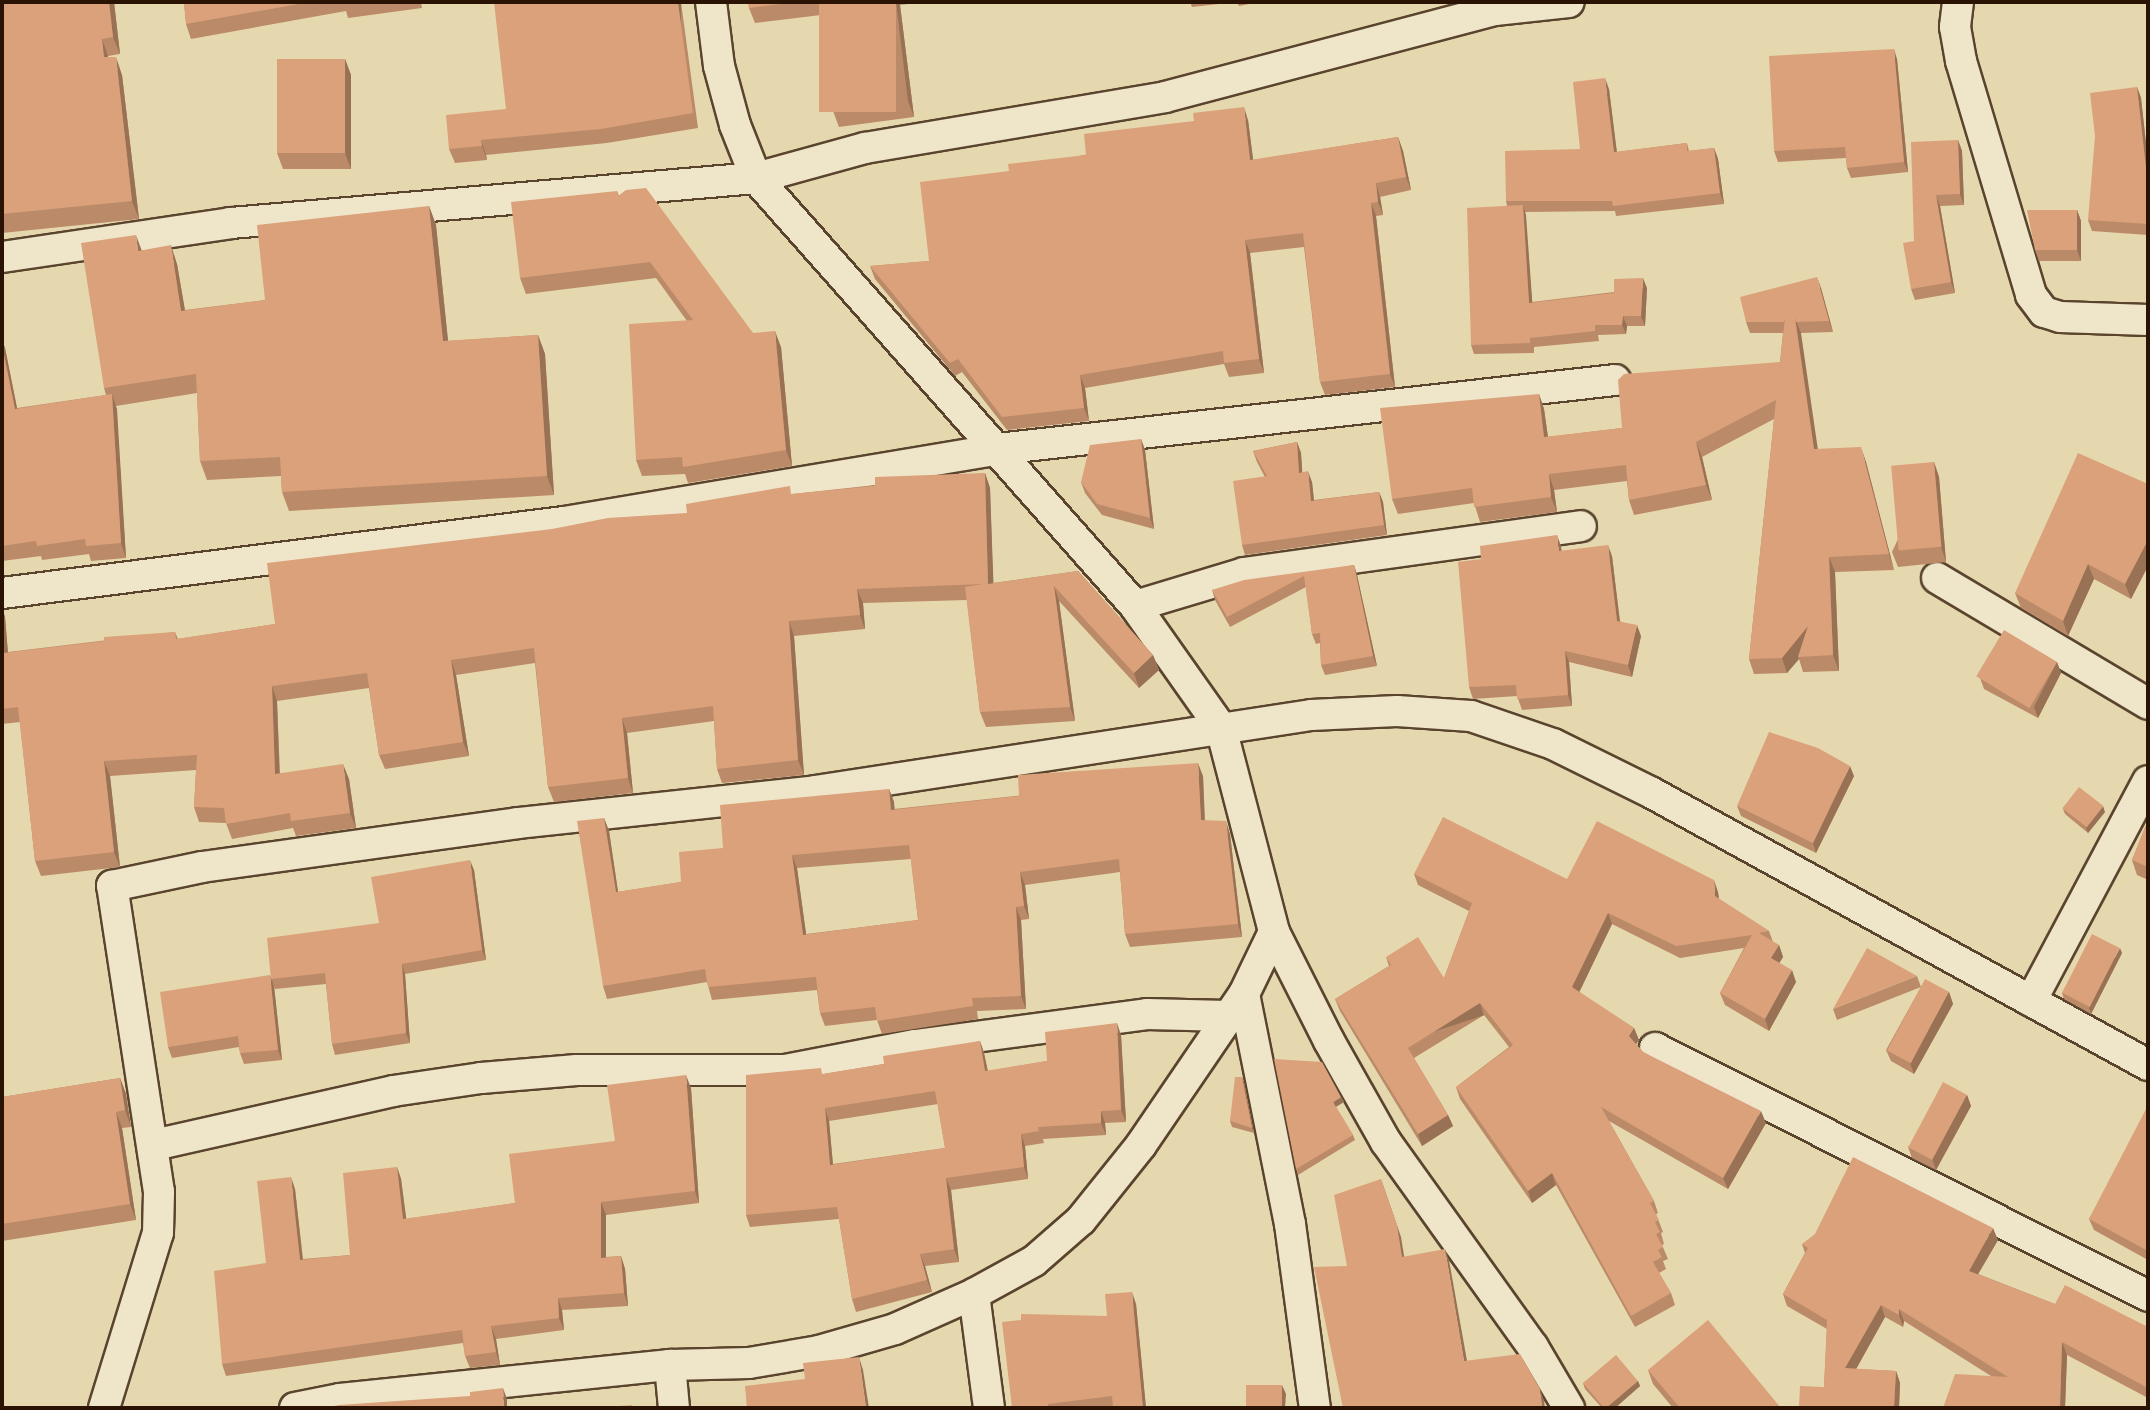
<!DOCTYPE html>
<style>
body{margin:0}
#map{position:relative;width:2150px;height:1410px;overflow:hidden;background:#e6d8ae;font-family:"IM FELL Double Pica",serif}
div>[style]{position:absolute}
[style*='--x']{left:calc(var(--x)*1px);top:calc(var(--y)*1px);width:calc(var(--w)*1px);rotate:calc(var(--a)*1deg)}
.roads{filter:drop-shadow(2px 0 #5a442e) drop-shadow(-2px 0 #5a442e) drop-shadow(0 2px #5a442e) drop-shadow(0 -2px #5a442e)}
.minor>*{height:30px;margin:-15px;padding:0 15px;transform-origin:15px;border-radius:15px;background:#efe6ca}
.wall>*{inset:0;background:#bb8a69}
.shaded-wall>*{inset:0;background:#997155;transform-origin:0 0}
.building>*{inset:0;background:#daa17a;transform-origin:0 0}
span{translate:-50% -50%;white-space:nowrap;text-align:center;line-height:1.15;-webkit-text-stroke:7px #efe6ca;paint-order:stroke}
.frame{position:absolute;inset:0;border:4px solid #2b1304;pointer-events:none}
</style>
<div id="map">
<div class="roads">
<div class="minor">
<div style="--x:711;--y:2;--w:64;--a:82.9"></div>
<div style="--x:719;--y:66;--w:61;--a:74.8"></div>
<div style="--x:735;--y:125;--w:57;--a:68.4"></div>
<div style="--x:756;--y:178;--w:572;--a:48.47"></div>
<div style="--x:1135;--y:606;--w:149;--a:54.8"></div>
<div style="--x:1221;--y:728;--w:211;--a:75.4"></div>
<div style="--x:1274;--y:932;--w:122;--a:63.2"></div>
<div style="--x:1329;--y:1041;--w:116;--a:60.6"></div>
<div style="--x:1386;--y:1142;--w:252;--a:54.4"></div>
<div style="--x:1533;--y:1347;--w:71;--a:59.5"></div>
<div style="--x:1958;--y:2;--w:25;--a:97"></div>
<div style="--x:1955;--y:27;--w:35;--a:80"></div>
<div style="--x:1961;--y:61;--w:244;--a:73.3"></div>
<div style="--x:2031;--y:295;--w:21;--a:53"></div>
<div style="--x:2044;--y:312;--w:17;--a:17"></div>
<div style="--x:2060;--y:317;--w:88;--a:2"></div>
<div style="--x:2;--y:257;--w:232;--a:-8.4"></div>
<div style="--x:231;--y:223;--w:527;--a:-4.9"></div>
<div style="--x:756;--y:178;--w:113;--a:-15.4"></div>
<div style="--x:865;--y:148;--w:304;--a:-9.6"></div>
<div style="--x:1165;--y:97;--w:341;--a:-14.8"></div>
<div style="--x:1495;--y:10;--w:74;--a:-6.2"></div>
<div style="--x:1937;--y:578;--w:246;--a:30.8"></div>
<div style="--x:2;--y:593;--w:566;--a:-7.2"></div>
<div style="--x:564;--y:522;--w:440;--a:-9.5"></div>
<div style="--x:998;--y:449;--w:621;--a:-6.38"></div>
<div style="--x:1135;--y:606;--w:114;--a:-16.8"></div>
<div style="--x:1244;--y:573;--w:340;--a:-7.9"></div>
<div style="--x:1244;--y:994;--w:235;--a:78.7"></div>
<div style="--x:1290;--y:1224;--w:186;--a:82.3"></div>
<div style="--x:2031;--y:1001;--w:249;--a:-62"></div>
<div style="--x:1655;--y:1048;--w:552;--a:26.7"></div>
<div style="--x:154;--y:1145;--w:245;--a:-12.7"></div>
<div style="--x:393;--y:1091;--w:89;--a:-8.4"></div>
<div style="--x:481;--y:1078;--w:96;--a:-4.8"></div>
<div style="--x:577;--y:1070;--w:208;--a:0"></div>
<div style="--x:785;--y:1070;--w:132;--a:-10.9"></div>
<div style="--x:915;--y:1045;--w:234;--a:-7.6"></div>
<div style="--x:1147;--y:1014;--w:81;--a:1.4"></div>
<div style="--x:974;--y:1294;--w:115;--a:82.5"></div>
<div style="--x:670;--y:1365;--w:43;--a:84.7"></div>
<div style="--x:104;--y:1408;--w:183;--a:-72.9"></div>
<div style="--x:158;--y:1233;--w:41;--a:-88.6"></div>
<div style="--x:159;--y:1192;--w:310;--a:-98.7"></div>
<div style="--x:112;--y:886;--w:92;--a:-11.9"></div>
<div style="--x:202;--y:867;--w:319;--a:-7.9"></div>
<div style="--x:518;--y:823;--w:299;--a:-6.1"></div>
<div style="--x:815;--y:791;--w:502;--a:-8.71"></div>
<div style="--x:1311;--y:715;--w:86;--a:-2.7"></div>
<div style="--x:1397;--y:711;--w:74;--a:3.9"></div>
<div style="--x:1471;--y:716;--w:87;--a:18.9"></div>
<div style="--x:1553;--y:744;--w:110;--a:26.3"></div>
<div style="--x:1652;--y:793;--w:566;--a:28.74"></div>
<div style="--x:295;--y:1408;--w:46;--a:-11.3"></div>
<div style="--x:340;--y:1399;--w:332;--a:-5.9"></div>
<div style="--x:670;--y:1365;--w:79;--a:-1.5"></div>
<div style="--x:749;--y:1363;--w:71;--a:-9.7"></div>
<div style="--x:819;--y:1351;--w:79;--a:-16.1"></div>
<div style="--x:895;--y:1329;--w:86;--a:-23.9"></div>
<div style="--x:974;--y:1294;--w:68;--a:-28.8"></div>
<div style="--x:1034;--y:1261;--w:62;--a:-41.1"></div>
<div style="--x:1081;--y:1220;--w:96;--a:-51.3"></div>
<div style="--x:1141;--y:1145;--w:183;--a:-55.7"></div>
<div style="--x:1244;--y:994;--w:69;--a:-64.2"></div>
</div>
</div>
<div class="wall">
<div style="clip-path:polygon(2px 2px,114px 2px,120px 54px,108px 56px,108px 57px,122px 75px,139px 219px,2px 233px)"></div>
<div style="clip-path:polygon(184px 2px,421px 2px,422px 8px,348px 18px,346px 11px,191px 39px,186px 24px)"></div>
<div style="clip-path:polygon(681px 2px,698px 128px,607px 143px,486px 155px,487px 160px,455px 163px,449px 149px,506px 109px)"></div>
<div style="clip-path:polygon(748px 2px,916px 2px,917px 3px,900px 5px,914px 117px,839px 127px,833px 111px,821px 15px,755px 23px,749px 8px)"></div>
<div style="clip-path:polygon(1190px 2px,1259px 2px,1239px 6px,1237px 2px,1192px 7px)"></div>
<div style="clip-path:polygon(345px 59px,351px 75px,351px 169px,283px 169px,277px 153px)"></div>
<div style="clip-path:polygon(1897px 59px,1908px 172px,1851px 178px,1847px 168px,1846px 158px,1778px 162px,1774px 151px)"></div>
<div style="clip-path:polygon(2137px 87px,2141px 98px,2148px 162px,2148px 235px,2092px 231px,2088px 220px)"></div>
<div style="clip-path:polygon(1609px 89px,1617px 152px,1687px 143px,1689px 151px,1714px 148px,1718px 159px,1724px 204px,1616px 216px,1615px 211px,1525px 212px,1532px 302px,1647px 288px,1645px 326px,1627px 326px,1626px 334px,1598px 335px,1599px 341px,1534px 347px,1534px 353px,1474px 354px,1471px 345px,1507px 206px,1506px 201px,1580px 149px)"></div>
<div style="clip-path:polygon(1248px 120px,1253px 160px,1398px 137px,1403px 151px,1411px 190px,1380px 197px,1383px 215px,1376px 216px,1395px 387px,1325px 395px,1320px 382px,1304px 247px,1250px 253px,1264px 373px,1229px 377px,1224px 364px,1085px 388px,1089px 421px,1007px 430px,962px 372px,955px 376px,875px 279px,870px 266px,929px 261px,1009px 171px)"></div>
<div style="clip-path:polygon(1958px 140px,1962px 151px,1964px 205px,1940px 206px,1955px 293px,1915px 300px,1911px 289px,1914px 241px)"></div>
<div style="clip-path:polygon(617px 191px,619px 196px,753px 333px,781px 347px,792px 466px,688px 483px,685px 474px,642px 476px,636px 460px,687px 321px,656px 278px,526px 294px,520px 278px)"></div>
<div style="clip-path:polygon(429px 206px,436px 225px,448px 341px,538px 335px,545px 354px,554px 495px,289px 511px,282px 492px,281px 476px,207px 480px,200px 461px,197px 393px,116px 406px,126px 558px,91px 561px,89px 554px,42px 560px,41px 556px,2px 561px,2px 340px,5px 348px,17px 408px,106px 395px,104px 388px,142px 250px,177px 264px,185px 310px,265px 300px)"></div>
<div style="clip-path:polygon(2077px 210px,2081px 221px,2081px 261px,2039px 261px,2035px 250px)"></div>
<div style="clip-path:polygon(1821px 288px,1833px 332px,1800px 333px,1817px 449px,1866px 462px,1894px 570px,1835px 572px,1839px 671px,1803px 672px,1799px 659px,1787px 673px,1754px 674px,1749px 659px,1774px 419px,1702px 457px,1712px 500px,1634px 515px,1629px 500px,1627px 481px,1554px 490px,1557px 512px,1480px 522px,1474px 503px,1398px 514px,1392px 499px,1539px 394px,1544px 409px,1548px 437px,1622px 428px,1780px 362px,1783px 333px,1750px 333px,1746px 322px)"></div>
<div style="clip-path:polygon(1141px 439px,1145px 450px,1154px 529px,1102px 515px,1085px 493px,1081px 482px)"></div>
<div style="clip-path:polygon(1297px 442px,1301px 453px,1302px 472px,1312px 482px,1314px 500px,1379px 492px,1383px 502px,1387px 535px,1245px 555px,1242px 545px,1265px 477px,1257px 462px,1253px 451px)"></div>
<div style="clip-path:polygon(1934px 462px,1939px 477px,1946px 562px,1898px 567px,1892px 552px)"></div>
<div style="clip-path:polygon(985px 473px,990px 488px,993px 583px,1078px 571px,1153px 655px,1159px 670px,1139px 688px,1059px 601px,1075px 721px,986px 727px,980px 712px,967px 600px,863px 603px,865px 629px,794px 636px,804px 775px,722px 783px,717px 769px,714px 721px,627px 733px,633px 793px,554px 802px,548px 787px,535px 663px,456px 675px,469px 756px,385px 769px,379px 755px,369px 688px,277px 701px,280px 773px,349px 779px,356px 828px,296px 836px,293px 828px,232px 839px,226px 823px,199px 822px,194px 807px,196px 770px,110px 776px,120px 867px,41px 876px,35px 861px,20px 722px,2px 724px,2px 608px,5px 617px,8px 652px,175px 632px,178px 639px,275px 624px,687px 513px,793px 494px)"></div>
<div style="clip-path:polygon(2148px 484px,2148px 566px,2131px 599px,2094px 579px,2068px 636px,2021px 608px,2015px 593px)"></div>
<div style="clip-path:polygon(1561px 546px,1561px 551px,1612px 556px,1620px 621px,1641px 636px,1632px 677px,1569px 662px,1572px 706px,1522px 710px,1517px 696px,1473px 699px,1469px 687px)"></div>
<div style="clip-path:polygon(1354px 565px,1357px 575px,1377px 666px,1325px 675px,1321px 665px,1320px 643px,1316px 644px,1312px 634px,1306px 587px,1230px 627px,1215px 600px,1212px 590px)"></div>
<div style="clip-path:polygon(2057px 662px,2061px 673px,2038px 718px,1984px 689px,1980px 678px)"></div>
<div style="clip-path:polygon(evenodd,1203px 776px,1205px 820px,1230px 834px,1242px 937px,1130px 947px,1125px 934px,1120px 872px,1025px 885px,1029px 919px,1021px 920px,1026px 1009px,977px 1011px,978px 1019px,882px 1034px,877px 1020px,825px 1026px,820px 1013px,817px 990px,712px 1000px,707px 982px,607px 999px,603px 986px,604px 818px,609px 831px,618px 892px,681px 882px,723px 848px,889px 789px,894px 802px,894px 809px,1203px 776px,911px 859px,918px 920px,806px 934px,797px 868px,911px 859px)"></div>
<div style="clip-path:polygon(1854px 776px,1816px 853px,1741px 816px,1737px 806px)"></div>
<div style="clip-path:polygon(2063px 809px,2105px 812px,2088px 833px,2065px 814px)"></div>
<div style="clip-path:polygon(2148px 820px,2148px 880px,2137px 875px,2132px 860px)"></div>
<div style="clip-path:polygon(474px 870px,486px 960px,405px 974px,410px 1043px,335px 1055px,332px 1044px,326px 984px,275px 989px,271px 979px,379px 923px)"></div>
<div style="clip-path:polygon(1414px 874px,1567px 879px,1718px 892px,1719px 899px,1769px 931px,1773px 942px,1779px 945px,1783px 957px,1779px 963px,1796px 982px,1769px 1031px,1725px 1005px,1720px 993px,1744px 948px,1680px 958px,1612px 924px,1579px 992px,1634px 1028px,1639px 1040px,1636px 1044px,1643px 1052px,1766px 1123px,1728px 1189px,1609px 1121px,1654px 1201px,1658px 1213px,1656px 1214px,1663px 1232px,1661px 1233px,1664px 1244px,1662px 1245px,1668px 1259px,1663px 1261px,1666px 1269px,1659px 1273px,1671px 1293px,1675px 1305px,1635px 1327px,1556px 1185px,1532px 1203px,1460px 1099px,1456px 1087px,1509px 1047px,1484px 1015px,1414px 1058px,1448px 1115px,1453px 1126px,1422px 1146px,1340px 1011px,1335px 999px,1389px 966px,1386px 957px,1444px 978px,1469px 911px,1418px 885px)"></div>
<div style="clip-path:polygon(2122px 953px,2091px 1014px,2064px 999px,2062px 993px)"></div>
<div style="clip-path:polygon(1917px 976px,1921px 987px,1949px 992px,1953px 1004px,1914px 1074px,1891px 1061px,1886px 1050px,1921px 987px,1837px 1020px,1833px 1009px)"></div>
<div style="clip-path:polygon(274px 986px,282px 1060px,244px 1064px,240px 1053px,239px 1047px,172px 1058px,168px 1047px)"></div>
<div style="clip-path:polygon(evenodd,1121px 1035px,1126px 1122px,1105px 1123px,1106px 1135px,1043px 1139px,1044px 1143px,1025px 1146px,1028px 1179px,951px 1190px,959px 1262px,925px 1266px,932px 1292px,856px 1312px,852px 1299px,839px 1219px,750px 1227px,746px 1215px,824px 1074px,884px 1064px,980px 1041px,984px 1053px,988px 1071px,1047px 1061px,1121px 1035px,938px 1104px,945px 1148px,833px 1164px,829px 1121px,938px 1104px)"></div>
<div style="clip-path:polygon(1242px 1077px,1244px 1082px,1254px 1133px,1232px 1127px,1230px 1121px)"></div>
<div style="clip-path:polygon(120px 1078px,126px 1094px,131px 1127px,122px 1128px,136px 1220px,2px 1241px,2px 1097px)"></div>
<div style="clip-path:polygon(691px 1088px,699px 1203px,606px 1215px,606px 1257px,621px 1256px,625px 1269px,628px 1306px,562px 1310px,564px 1330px,496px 1339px,500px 1365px,470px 1368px,465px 1356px,463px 1343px,226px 1376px,222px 1364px,266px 1263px,295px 1189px,303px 1259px,350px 1255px,397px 1167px,401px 1179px,406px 1219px,515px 1203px,615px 1141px)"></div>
<div style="clip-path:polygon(1967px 1095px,1971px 1106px,1936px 1170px,1912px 1158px,1908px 1147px)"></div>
<div style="clip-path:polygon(1341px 1097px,1344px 1102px,1336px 1107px,1353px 1135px,1355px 1140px,1298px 1175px,1296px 1169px)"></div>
<div style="clip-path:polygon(2148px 1108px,2148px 1260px,2094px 1230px,2089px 1219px)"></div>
<div style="clip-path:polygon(1998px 1240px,1978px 1274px,2055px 1304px,2148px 1327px,2148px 1398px,2067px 1355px,2065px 1408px,1943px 1408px,1991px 1376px,1904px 1321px,1903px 1327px,1885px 1317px,1856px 1369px,1896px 1371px,1900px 1383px,1899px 1408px,1799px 1408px,1824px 1387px,1827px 1329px,1787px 1306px,1783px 1294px,1805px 1253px,1802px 1244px)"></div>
<div style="clip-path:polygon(1136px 1304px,1146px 1408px,1012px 1408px,1107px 1316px)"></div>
<div style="clip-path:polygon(1648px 1370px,1781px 1408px,1673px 1408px,1653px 1384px)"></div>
<div style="clip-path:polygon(1638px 1381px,1640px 1386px,1615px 1408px,1602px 1408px,1585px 1389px,1583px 1383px)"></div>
</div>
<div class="shaded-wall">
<div style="clip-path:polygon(109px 2px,114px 2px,120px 54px,113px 37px)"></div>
<div style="left:678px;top:2px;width:3px;height:112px"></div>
<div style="clip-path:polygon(896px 2px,899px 2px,900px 5px,914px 117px,908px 101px)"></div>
<div style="clip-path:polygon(102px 39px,108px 56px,110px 75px,104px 57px)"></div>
<div style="clip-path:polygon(1894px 49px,1897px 59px,1908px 172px,1904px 162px)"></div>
<div style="clip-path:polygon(116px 57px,122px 75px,139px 219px,132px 201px)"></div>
<div style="clip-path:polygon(345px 59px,351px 75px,351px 169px,345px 153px)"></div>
<div style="clip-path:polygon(1605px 78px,1609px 89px,1618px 163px,1614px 152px)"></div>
<div style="clip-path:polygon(2137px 87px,2141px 98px,2148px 162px,2148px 186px)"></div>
<div style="clip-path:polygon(1244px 107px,1248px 120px,1255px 174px,1250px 160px)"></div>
<div style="clip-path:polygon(1398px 137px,1403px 151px,1411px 190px,1406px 177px)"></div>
<div style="clip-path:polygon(481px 140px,486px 155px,487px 160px,482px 146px)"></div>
<div style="clip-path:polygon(1958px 140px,1962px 151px,1964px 205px,1960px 194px)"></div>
<div style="clip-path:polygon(1714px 148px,1718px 159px,1724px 204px,1720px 193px)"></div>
<div style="clip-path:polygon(1376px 183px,1380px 197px,1383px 215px,1378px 202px)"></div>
<div style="clip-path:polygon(1936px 195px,1940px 206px,1955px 293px,1951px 282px)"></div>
<div style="clip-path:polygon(1371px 203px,1376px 216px,1395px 387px,1390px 374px)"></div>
<div style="clip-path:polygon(1523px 205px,1526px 215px,1533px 312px,1529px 303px)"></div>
<div style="clip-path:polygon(429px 206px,436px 225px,450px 360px,443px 341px)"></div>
<div style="clip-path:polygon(2077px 210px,2081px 221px,2081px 261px,2077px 250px)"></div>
<div style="clip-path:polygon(136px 235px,143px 254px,138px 251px)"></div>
<div style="clip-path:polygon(1245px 240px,1250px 253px,1264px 373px,1259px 359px)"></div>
<div style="clip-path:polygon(171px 245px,177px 264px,188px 329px,181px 311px)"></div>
<div style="clip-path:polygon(1817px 277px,1821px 288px,1833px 332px,1829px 321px)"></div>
<div style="clip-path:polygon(1643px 278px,1647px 288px,1645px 326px,1641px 316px)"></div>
<div style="clip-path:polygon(1623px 316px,1627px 326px,1626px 334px,1622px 325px)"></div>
<div style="clip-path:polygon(1795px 318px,1801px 333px,1820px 464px,1814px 449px)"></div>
<div style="clip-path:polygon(775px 331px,781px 347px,792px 466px,786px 450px)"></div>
<div style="clip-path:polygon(538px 335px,545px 354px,554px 495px,547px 476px)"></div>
<div style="clip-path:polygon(2px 340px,5px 348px,20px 423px,15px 409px,2px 345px)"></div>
<div style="clip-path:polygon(1080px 375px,1085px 388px,1089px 421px,1084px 408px)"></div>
<div style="clip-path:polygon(112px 394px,117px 409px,126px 558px,121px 543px)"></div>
<div style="clip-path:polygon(1539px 394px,1544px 409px,1550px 452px,1544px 437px)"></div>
<div style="clip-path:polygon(1141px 439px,1145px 450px,1154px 529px,1150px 518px)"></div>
<div style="clip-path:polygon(1297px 442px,1301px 453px,1303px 483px,1299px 473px)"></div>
<div style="clip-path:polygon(1696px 442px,1702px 457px,1712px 500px,1706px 485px)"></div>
<div style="clip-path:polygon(1861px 447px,1866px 462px,1894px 570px,1889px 554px)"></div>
<div style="clip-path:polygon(1934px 462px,1939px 477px,1946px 562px,1941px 547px)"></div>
<div style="clip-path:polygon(1308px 471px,1312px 482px,1315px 511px,1311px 501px)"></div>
<div style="clip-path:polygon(985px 473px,990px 488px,994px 598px,988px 584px)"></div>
<div style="clip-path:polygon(1549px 474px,1554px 490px,1557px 512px,1551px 497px)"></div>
<div style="clip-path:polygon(1379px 492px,1383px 502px,1387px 535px,1384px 525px)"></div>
<div style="clip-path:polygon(1557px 535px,1561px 546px,1563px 562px,1559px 551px)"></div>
<div style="clip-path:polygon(2148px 540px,2148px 566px,2131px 599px,2125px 584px)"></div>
<div style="clip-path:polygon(1608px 545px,1612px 556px,1621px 632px,1617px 621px)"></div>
<div style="clip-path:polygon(1829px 557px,1835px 572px,1839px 671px,1833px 655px)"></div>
<div style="clip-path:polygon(2088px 564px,2094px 579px,2068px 636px,2063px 621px)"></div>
<div style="clip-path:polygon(1354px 565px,1357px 575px,1377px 666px,1373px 656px)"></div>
<div style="clip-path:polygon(1054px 586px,1059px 601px,1075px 721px,1070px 707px)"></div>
<div style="clip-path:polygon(857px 589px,863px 603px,865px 629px,860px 615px)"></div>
<div style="clip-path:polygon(2px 608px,5px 617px,9px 667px,3px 653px)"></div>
<div style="clip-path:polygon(789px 621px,794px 636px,804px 775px,798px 760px)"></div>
<div style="clip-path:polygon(1637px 625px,1641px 636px,1632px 677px,1628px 665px)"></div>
<div style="clip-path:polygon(1808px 626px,1798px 657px,1799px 659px,1787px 673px,1782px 658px)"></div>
<div style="clip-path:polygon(1565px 651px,1569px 662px,1572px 706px,1568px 695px)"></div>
<div style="clip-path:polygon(1153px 655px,1159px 670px,1139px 688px,1134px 673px)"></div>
<div style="clip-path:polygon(451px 660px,456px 675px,469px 756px,463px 742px)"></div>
<div style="clip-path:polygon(2057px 662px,2061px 673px,2038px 718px,2034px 707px)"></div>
<div style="clip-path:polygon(272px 686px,277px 701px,280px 789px,275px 774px)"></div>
<div style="clip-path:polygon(622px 718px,627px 733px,633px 793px,628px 778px)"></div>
<div style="clip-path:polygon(104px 761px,110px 776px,120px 867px,114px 852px)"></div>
<div style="clip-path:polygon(1198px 763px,1203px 776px,1205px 833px,1201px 820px)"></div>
<div style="clip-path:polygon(343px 764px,349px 779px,356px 828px,350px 813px)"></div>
<div style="clip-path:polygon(1850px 766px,1854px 776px,1816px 853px,1813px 843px)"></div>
<div style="clip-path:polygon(889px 789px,894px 802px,896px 823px,891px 810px)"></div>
<div style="clip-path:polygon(2103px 806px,2105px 812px,2088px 833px,2086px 828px)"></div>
<div style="clip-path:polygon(604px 818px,609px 831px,620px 905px,616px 892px)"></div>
<div style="clip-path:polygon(1226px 821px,1230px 834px,1242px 937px,1238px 924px)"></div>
<div style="clip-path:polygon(792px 855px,797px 868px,808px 948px,803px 935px)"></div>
<div style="clip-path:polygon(470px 860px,474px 870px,486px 960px,482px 950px)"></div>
<div style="clip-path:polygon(1020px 872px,1025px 885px,1029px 919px,1024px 906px)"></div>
<div style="clip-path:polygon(1714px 880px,1718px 892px,1720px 908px,1715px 896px)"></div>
<div style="clip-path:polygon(1016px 907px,1021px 920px,1026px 1009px,1021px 996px)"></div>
<div style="clip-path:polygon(1608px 913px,1612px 924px,1576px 999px,1572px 987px)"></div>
<div style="clip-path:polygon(1779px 945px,1783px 957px,1775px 970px,1771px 958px)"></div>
<div style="clip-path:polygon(2120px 948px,2122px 953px,2091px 1014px,2089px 1008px)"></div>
<div style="clip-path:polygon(402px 964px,405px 974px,410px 1043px,406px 1033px)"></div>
<div style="clip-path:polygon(1792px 970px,1796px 982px,1769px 1031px,1765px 1019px)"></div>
<div style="clip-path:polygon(270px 975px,274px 986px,282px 1060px,278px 1050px)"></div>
<div style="clip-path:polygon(1949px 992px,1953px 1004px,1914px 1074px,1910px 1063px)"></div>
<div style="left:1480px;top:1003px;width:13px;height:85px;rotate:72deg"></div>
<div style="clip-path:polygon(1117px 1023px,1121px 1035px,1126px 1122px,1121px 1110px)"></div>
<div style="clip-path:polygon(1634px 1028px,1639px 1040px,1634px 1047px,1629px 1036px)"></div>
<div style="clip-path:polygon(980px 1041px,984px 1053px,990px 1083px,985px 1071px)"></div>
<div style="clip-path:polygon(686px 1075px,691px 1088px,699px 1203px,695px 1191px)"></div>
<div style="clip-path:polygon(1242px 1077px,1244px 1082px,1254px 1133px,1252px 1128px)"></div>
<div style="clip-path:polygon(120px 1078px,126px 1094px,131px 1127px,125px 1110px)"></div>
<div style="clip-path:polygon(1967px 1095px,1971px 1106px,1936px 1170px,1932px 1159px)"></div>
<div style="clip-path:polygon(1341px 1097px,1344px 1102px,1335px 1107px,1333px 1102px)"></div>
<div style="clip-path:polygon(825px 1108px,829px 1121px,834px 1177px,830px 1165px)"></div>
<div style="clip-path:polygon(1101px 1111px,1105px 1123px,1106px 1135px,1101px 1123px)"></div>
<div style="clip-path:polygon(1761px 1111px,1766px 1123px,1728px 1189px,1723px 1178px)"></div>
<div style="clip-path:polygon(116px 1112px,122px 1128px,136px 1220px,130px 1204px)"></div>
<div style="clip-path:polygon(1448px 1115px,1453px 1126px,1422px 1146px,1418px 1134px)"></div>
<div style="clip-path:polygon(1021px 1134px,1025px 1146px,1028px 1179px,1024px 1167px)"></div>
<div style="clip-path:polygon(397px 1167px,401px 1179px,408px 1232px,403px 1219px)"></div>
<div style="clip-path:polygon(1552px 1173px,1556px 1185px,1532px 1203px,1528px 1191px)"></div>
<div style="clip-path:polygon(291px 1177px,295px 1189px,304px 1272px,300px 1260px)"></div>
<div style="clip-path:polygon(946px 1178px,951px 1190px,959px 1262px,954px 1249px)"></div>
<div style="clip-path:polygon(1381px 1179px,1401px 1237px,1406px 1268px,1402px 1257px)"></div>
<div style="clip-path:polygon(601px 1202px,606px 1215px,606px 1270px,601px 1258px)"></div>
<div style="clip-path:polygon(1993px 1228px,1998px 1240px,1973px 1283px,1969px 1271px)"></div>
<div style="clip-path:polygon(1445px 1249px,1449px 1260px,1469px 1372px,1464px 1361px)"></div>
<div style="clip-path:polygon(920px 1254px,925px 1266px,932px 1292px,927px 1280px)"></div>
<div style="clip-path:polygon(621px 1256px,625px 1269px,628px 1306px,624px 1293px)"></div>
<div style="clip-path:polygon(1132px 1292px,1136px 1304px,1146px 1408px,1143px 1408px)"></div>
<div style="clip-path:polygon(558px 1298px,562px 1310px,564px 1330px,559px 1318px)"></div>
<div style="clip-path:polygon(1881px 1305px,1885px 1317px,1850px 1380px,1845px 1368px)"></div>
<div style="clip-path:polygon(1899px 1309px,1904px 1321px,1903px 1327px,1899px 1315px)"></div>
<div style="clip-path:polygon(491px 1326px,496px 1339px,500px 1365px,496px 1352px)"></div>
<div style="clip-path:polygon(2062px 1342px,2067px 1355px,2065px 1408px,2060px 1408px)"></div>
<div style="clip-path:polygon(859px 1357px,863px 1370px,869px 1408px,866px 1408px)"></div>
<div style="clip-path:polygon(1896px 1371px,1900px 1383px,1899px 1408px,1894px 1408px)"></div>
<div style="clip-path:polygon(1638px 1381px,1640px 1386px,1615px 1408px,1606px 1408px)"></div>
<div style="clip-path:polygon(1282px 1385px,1286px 1394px,1285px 1408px,1282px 1408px)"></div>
<div style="clip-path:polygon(503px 1388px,507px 1399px,507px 1408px,504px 1408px)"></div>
<div style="clip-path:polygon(1540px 1389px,1544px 1401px,1545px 1408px,1542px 1408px)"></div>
</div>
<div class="building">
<div style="clip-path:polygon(2px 2px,109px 2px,113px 37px,102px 39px,104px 57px,116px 57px,132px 201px,2px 214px)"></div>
<div style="clip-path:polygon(184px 2px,310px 2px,186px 24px)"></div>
<div style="clip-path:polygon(494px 2px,678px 2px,693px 113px,601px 129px,481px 140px,482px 146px,449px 149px,446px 115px,506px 109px)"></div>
<div style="clip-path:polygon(748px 2px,796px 2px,749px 8px)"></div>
<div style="left:819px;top:2px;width:77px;height:110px"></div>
<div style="clip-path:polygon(1894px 49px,1904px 162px,1847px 168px,1845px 147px,1774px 151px,1769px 56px)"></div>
<div style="left:277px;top:59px;width:68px;height:94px"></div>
<div style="clip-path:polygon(1605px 78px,1614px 152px,1687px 143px,1687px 151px,1714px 148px,1720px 193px,1613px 206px,1612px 201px,1506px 201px,1505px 151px,1580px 149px,1573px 82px)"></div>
<div style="clip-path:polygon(2137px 87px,2148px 186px,2148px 224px,2088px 220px,2095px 136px,2090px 93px)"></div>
<div style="clip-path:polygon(1244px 107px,1250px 160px,1398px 137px,1406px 177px,1376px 183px,1378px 202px,1371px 203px,1390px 374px,1320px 382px,1303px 233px,1245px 240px,1259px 359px,1224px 363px,1223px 351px,1080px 375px,1084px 408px,1002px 417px,958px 359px,950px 363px,870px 266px,929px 261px,920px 182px,1009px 171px,1008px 164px,1086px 155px,1084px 134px,1194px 121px,1193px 113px)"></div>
<div style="clip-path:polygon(1958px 140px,1960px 194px,1936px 195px,1951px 282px,1911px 289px,1903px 243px,1914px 241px,1911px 142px)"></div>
<div style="clip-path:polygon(646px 188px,753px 333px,775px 331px,786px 450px,683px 467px,682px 457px,636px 460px,629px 324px,693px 320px,650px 262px,520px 278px,511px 202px,617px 191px,618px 196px,626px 190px)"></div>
<div style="clip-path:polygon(1523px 205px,1529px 303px,1614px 293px,1614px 279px,1643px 278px,1641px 316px,1623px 316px,1622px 325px,1595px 325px,1595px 331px,1530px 338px,1530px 343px,1471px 345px,1467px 208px)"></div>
<div style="clip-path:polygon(429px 206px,443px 341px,538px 335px,547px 476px,282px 492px,280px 457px,200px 461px,196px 374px,104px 388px,81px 243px,136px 235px,138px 251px,171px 245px,181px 311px,265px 300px,257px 225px)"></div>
<div style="clip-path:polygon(2027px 210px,2077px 210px,2077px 250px,2035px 250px)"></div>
<div style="clip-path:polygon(1817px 277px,1829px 321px,1796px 322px,1795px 318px,1785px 318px,1784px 322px,1746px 322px,1740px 297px)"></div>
<div style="clip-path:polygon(1785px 318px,1795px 318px,1814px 449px,1861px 447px,1889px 554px,1829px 557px,1833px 655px,1798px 657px,1808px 626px,1782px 658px,1749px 659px,1776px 400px,1696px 442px,1706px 485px,1629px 500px,1626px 465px,1549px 474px,1551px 497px,1474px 507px,1472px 488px,1392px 499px,1380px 408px,1539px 394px,1544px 437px,1622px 428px,1618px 380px,1624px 374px,1780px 362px)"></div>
<div style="clip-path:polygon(2px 345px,15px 409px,112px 394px,121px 543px,86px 546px,85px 539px,37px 546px,36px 541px,2px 546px)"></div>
<div style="clip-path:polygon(1141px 439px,1150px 518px,1097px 504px,1081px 482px,1090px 445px)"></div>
<div style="clip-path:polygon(1297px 442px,1299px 473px,1308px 471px,1311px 501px,1379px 492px,1384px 525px,1242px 545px,1233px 481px,1267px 476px,1253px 451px)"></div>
<div style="clip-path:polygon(2078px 453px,2148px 484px,2148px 540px,2125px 584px,2088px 564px,2063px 621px,2015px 593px)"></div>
<div style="left:1934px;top:462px;width:85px;height:43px;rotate:85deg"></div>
<div style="clip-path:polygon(985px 473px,988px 584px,1078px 571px,1153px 655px,1134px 673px,1054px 586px,1070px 707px,980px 712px,965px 587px,983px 584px,857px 589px,860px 615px,789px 621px,798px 760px,717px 769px,713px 706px,622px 718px,628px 778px,548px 787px,534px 648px,451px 660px,463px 742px,379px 755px,367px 673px,272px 686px,275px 774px,343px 764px,350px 813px,291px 821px,290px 813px,226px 824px,224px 808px,194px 807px,197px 755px,104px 761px,114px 852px,35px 861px,18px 707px,2px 709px,2px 632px,3px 653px,104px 641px,104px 637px,175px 632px,176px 639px,275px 624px,267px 563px,552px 529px,608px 518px,687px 513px,686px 504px,790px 486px,791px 494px,875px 486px,875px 477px)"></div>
<div style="clip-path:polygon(1557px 535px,1559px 551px,1608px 545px,1617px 621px,1637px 625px,1628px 665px,1565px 651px,1568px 695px,1517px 699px,1516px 685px,1469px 687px,1458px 562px,1481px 559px,1480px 546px)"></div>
<div style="clip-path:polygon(1354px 565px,1373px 656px,1321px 665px,1320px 633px,1312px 634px,1304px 576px,1227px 617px,1212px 590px,1244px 580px)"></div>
<div style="left:2004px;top:630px;width:62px;height:54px;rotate:31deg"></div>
<div style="clip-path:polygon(1769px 732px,1818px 748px,1850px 766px,1813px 843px,1737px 806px)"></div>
<div style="clip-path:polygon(evenodd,1198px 763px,1201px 820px,1226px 821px,1238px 924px,1125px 934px,1119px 859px,1020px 872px,1024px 906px,1016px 907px,1021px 996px,972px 998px,973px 1006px,877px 1021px,875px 1007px,820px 1013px,816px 977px,708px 987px,705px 969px,603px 986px,577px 821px,604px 818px,616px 892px,681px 882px,679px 852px,723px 848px,720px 805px,889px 789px,891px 810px,1019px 796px,1018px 775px,1198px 763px,909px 845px,918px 920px,803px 935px,792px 855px,909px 845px)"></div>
<div style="left:2079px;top:787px;width:31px;height:27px;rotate:38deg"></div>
<div style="clip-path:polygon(1443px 817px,1567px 879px,1597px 821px,1714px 880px,1715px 896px,1769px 931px,1759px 933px,1779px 945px,1771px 958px,1792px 970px,1765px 1019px,1720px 993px,1752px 935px,1676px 946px,1608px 913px,1572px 987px,1634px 1028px,1629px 1036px,1643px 1052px,1761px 1111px,1723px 1178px,1601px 1107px,1654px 1201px,1650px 1203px,1659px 1220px,1655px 1222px,1660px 1232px,1656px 1234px,1663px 1247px,1658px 1250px,1662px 1257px,1653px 1262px,1671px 1293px,1631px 1316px,1552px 1173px,1528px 1191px,1456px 1087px,1513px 1045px,1480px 1003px,1408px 1048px,1448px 1115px,1418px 1134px,1335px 999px,1391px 965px,1386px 957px,1418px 937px,1444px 978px,1472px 903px,1414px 874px)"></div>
<div style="clip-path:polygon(2148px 820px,2148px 867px,2132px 860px)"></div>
<div style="clip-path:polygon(470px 860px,482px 950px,402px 964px,406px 1033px,332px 1044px,325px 973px,271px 979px,267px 938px,379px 923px,371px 877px)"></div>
<div style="left:2092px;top:934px;width:31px;height:66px;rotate:27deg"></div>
<div style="clip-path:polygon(1867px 948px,1917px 976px,1833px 1009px)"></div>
<div style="clip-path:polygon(270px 975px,278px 1050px,240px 1053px,238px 1036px,168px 1047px,160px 992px)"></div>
<div style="left:1925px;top:979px;width:27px;height:81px;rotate:28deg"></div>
<div style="clip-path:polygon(evenodd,1117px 1023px,1121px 1110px,1101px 1111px,1101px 1123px,1038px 1127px,1039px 1131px,1021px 1134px,1024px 1167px,946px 1178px,954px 1249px,920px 1254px,927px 1280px,852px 1299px,837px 1207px,746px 1215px,746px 1075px,821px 1068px,822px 1074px,884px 1064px,883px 1056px,980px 1041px,985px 1071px,1047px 1061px,1045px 1032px,1117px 1023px,935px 1091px,945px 1148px,830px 1165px,825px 1108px,935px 1091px)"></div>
<div style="clip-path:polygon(1274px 1059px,1322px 1062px,1341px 1097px,1333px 1102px,1353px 1135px,1296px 1169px)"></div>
<div style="clip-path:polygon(686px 1075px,695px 1191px,601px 1202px,601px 1258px,621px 1256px,624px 1293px,558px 1298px,559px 1318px,491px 1326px,496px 1352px,465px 1356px,462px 1330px,222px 1364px,214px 1271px,266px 1263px,257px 1181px,291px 1177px,300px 1260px,350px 1255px,343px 1173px,397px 1167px,403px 1219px,515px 1203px,509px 1154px,615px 1141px,607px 1085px)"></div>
<div style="clip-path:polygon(1235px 1077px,1242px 1077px,1252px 1128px,1230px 1121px)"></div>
<div style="clip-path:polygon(120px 1078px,125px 1110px,116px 1112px,130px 1204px,2px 1224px,2px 1097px)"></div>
<div style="left:1943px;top:1082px;width:27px;height:74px;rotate:28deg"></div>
<div style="clip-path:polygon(2147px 1107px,2148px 1108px,2148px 1251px,2089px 1219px)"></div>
<div style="clip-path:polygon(1853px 1157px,1993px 1228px,1969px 1271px,2055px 1304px,2065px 1285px,2148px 1327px,2148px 1388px,2062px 1342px,2060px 1408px,1943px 1408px,1955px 1374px,2008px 1377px,1899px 1309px,1899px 1315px,1881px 1305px,1845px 1368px,1896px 1371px,1894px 1408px,1799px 1408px,1800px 1386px,1824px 1387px,1827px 1320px,1783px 1294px,1808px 1248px,1802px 1244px,1815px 1234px)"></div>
<div style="clip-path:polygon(1381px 1179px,1397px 1225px,1402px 1257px,1445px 1249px,1464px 1361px,1520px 1354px,1540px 1389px,1542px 1408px,1343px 1408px,1314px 1267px,1347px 1266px,1334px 1195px)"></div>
<div style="clip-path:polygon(1132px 1292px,1143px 1408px,1113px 1408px,1112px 1396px,1048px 1404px,1048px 1408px,1012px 1408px,1002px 1322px,1021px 1320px,1021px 1314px,1107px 1316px,1105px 1294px)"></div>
<div style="clip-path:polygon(1708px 1320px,1781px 1408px,1680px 1408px,1648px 1370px)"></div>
<div style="clip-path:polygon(1616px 1355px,1638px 1381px,1606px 1408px,1604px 1408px,1583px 1383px)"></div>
<div style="clip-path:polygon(859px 1357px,866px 1408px,747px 1408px,745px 1386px,805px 1379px,803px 1363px)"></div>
<div style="left:1246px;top:1385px;width:36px;height:23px"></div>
<div style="clip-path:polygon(503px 1388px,504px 1408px,324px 1408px,339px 1405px,470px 1396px,470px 1392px)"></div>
<div style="clip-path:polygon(632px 1405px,633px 1408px,605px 1408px,605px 1407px)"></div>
</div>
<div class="frame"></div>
</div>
